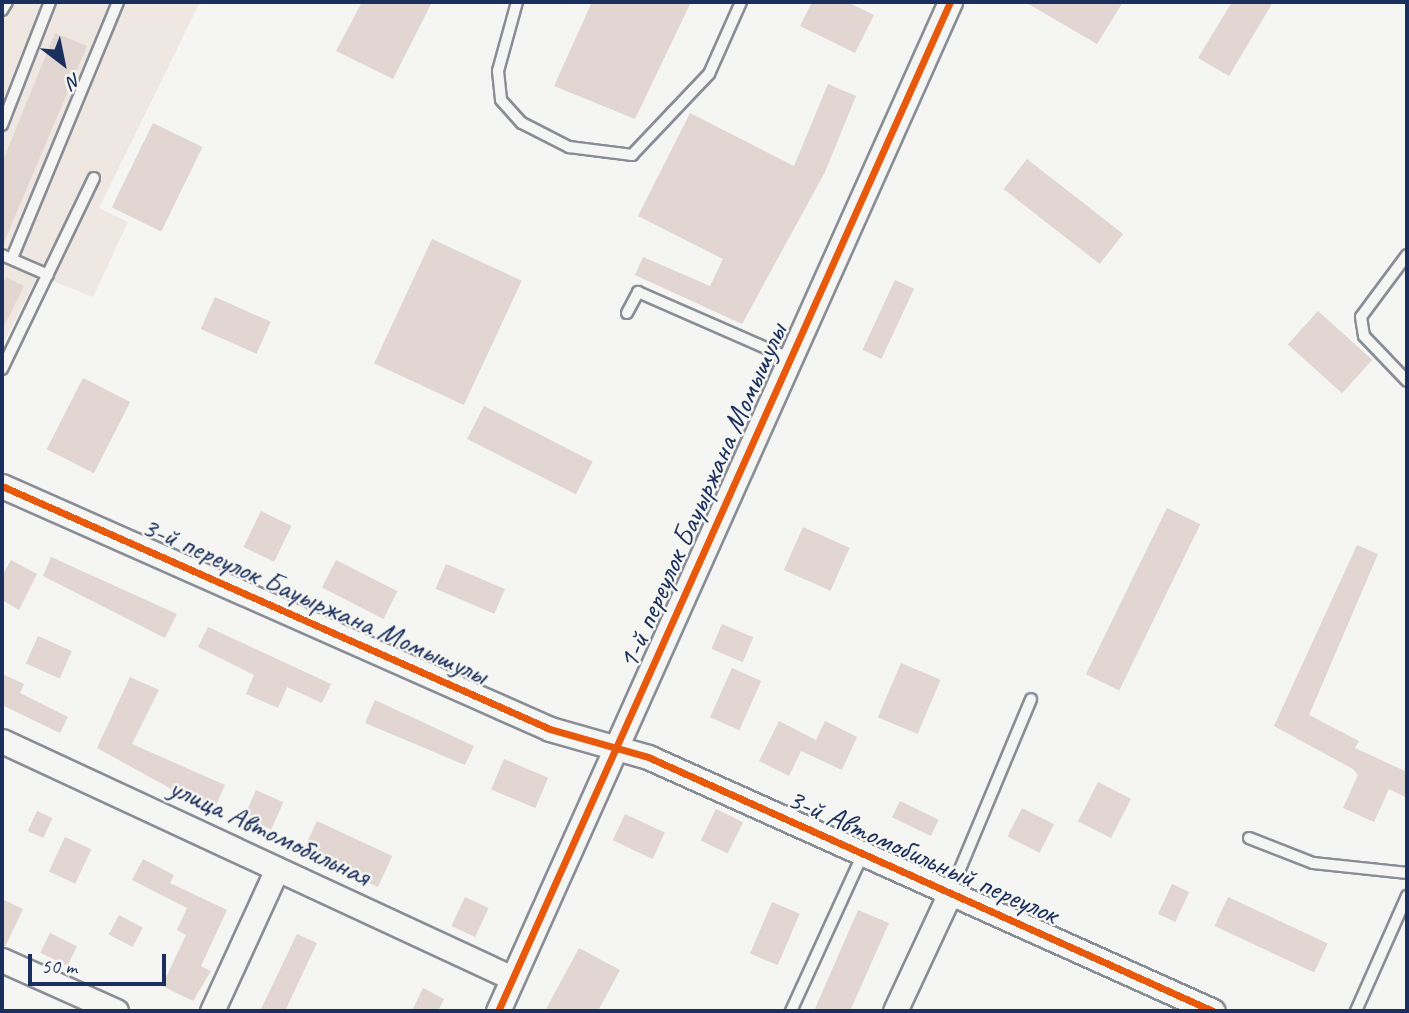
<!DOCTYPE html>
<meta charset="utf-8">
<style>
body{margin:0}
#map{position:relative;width:1409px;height:1013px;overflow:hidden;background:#f5f5f3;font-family:Caveat,sans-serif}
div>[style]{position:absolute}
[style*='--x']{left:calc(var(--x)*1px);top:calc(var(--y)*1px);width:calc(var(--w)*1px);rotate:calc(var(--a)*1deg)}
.built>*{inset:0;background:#efe7e1}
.building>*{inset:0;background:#e1d6d1;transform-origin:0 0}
.roads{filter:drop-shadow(2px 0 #898d95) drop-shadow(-2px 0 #898d95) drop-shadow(0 2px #898d95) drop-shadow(0 -2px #898d95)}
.service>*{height:10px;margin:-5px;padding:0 5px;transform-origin:5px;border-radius:5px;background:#f5f5f3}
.minor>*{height:23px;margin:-11.5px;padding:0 11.5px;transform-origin:11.5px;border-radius:11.5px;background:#f5f5f3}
.cycleway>*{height:7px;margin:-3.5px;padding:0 3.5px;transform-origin:3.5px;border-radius:3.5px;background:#e8590c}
span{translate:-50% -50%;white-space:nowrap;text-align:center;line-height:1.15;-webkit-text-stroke:5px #f6f6f2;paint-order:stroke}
.street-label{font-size:30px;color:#1b2f5e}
.frame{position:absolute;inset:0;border:4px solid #1b2f5e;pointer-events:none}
.north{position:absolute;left:28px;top:28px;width:70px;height:70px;-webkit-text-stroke:5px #f6f6f2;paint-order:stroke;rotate:148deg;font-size:19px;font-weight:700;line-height:28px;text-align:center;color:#1b2f5e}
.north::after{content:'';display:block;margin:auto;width:24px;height:32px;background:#1b2f5e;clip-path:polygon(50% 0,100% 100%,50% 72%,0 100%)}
.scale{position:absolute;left:28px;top:954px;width:138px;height:32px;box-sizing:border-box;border:4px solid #1b2f5e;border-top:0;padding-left:9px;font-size:21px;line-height:24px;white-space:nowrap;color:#1b2f5e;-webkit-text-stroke:5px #f6f6f2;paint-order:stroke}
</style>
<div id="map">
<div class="built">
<div style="clip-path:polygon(2px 2px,200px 2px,99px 208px,128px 222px,93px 297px,38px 275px,2px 346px)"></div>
</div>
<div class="building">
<div style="clip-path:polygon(362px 2px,432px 2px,393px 79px,336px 51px)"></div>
<div style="clip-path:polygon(592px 2px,691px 2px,635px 119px,554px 86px)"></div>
<div style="clip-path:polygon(812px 2px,847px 2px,874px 15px,855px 53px,800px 26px)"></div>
<div style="clip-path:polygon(1025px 2px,1123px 2px,1097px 44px)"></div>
<div style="clip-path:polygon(1232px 2px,1273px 2px,1229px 76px,1198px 58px)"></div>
<div style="clip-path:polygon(55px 33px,87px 46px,2px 247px,2px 163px)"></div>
<div style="clip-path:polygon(828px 84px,856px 96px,825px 172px,742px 324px,635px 275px,643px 257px,710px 286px,723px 259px,638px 216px,690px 113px,794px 166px)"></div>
<div style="left:153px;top:123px;width:55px;height:94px;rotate:26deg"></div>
<div style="left:1027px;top:159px;width:122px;height:38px;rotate:38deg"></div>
<div style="left:432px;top:239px;width:99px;height:137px;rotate:25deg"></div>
<div style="clip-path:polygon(6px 277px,24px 286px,2px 330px,2px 285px)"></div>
<div style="left:895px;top:280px;width:21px;height:77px;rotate:25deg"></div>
<div style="left:215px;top:297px;width:61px;height:35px;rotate:24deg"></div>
<div style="left:1318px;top:311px;width:73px;height:45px;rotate:42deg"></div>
<div style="left:83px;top:378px;width:53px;height:80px;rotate:27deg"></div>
<div style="left:484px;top:406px;width:122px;height:37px;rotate:27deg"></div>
<div style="left:1167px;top:508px;width:37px;height:185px;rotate:26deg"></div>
<div style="left:261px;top:511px;width:34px;height:40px;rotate:26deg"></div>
<div style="left:803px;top:527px;width:51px;height:47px;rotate:24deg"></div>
<div style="clip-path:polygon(1357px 545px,1378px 554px,1309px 715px,1359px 741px,1355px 748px,1407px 772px,1407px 798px,1389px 789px,1374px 822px,1343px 808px,1358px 775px,1353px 769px,1274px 726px)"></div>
<div style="clip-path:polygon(51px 557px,177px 614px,165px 638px,43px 576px)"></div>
<div style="clip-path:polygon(11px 560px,37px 574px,19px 610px,2px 600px,2px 576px)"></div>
<div style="left:336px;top:560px;width:69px;height:31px;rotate:27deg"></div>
<div style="left:446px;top:564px;width:64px;height:27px;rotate:23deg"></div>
<div style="left:722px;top:624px;width:34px;height:27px;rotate:23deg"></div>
<div style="clip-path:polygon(208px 627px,331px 684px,322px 703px,287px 687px,278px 708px,246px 694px,254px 675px,198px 647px)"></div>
<div style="left:38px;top:636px;width:37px;height:30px;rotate:24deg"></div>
<div style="left:901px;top:663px;width:43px;height:59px;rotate:23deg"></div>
<div style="left:732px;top:668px;width:32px;height:54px;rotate:24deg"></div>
<div style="clip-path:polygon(2px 674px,24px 684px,20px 693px,68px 717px,60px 733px,2px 705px)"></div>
<div style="clip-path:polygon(130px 677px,159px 690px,132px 744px,225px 785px,213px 812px,97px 748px)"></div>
<div style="clip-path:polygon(375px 700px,474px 746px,465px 765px,365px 723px)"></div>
<div style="clip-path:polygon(779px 721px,816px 740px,825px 721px,857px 737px,842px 770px,801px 751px,789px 776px,759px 761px)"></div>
<div style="left:504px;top:759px;width:48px;height:33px;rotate:23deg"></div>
<div style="left:1098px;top:782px;width:37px;height:44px;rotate:27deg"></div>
<div style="left:256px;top:790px;width:30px;height:30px;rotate:24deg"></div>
<div style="left:900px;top:801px;width:43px;height:18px;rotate:26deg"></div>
<div style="left:1022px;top:808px;width:36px;height:32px;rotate:27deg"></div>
<div style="left:716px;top:809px;width:30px;height:35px;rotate:26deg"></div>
<div style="left:37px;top:811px;width:17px;height:22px;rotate:25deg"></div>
<div style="left:625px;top:814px;width:44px;height:29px;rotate:25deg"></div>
<div style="left:317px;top:821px;width:83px;height:34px;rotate:25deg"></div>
<div style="left:65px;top:837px;width:29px;height:38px;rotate:25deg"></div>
<div style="clip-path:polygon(143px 859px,174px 875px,170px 883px,227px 910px,201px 966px,211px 971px,193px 1001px,162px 986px,186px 935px,177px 930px,187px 908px,132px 880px)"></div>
<div style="left:1172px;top:884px;width:19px;height:33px;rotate:25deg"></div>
<div style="left:465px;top:897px;width:26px;height:32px;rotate:25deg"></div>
<div style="left:1228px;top:897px;width:110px;height:32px;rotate:25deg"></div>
<div style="clip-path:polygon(2px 899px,23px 909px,5px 947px,2px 946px)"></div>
<div style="left:772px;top:902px;width:30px;height:56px;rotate:23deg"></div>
<div style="clip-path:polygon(858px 910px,889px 923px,850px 1011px,814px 1011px)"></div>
<div style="left:119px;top:915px;width:27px;height:22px;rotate:28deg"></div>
<div style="left:50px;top:933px;width:30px;height:22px;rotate:26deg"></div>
<div style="clip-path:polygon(297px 934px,317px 943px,285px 1011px,260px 1011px)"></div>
<div style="clip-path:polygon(579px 948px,620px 970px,598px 1011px,545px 1011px)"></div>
<div style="clip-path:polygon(423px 988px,444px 999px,438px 1011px,412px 1011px)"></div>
</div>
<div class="roads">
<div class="service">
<div style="--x:517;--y:2;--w:72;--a:105.4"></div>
<div style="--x:498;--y:71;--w:29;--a:84"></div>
<div style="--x:501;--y:100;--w:31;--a:48"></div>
<div style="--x:522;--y:123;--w:53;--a:27.1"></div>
<div style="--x:569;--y:147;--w:64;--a:7.2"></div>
<div style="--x:632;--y:155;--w:112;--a:-46.5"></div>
<div style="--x:709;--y:74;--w:79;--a:-66"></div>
<div style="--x:2;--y:10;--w:9;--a:-58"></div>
<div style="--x:2;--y:125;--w:132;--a:-68.7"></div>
<div style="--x:2;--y:255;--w:50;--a:23.5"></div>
<div style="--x:1407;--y:255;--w:77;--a:126.6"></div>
<div style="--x:1361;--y:317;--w:19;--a:81"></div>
<div style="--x:1364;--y:336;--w:62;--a:46.3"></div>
<div style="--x:12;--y:258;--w:277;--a:-67.5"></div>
<div style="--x:627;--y:313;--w:24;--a:-62"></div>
<div style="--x:638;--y:292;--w:165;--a:23.6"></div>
<div style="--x:2;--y:369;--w:212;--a:-64.3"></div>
<div style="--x:1249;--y:838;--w:69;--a:21.3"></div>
<div style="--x:1313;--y:863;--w:95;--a:6.1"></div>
<div style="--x:950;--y:893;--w:210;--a:-67.3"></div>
<div style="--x:791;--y:1011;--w:173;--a:-65.4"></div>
<div style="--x:1356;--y:1011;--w:126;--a:-66.1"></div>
</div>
<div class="minor">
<div style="--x:2;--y:486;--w:599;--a:23.91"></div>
<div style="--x:550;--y:729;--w:102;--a:15.9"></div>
<div style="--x:648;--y:757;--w:619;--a:24.21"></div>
<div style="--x:2;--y:741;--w:562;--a:24.92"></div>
<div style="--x:2;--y:960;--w:125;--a:24.1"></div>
<div style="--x:212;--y:1011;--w:156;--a:-65.4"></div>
<div style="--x:498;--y:1011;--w:1106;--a:-65.87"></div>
<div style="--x:895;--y:1011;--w:130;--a:-65"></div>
</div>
</div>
<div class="cycleway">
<div style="--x:2;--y:486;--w:599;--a:23.91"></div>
<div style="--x:550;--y:729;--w:102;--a:15.9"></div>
<div style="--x:648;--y:757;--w:619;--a:24.21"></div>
<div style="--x:498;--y:1011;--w:1106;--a:-65.87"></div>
</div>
<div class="street-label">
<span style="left:702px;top:496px;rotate:-66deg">1-й переулок Бауыржана Момышулы</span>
<span style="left:315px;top:600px;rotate:24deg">3-й переулок Бауыржана Момышулы</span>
<span style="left:270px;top:831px;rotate:25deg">улица Автомобильная</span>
<span style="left:923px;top:856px;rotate:24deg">3-й Автомобильный переулок</span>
</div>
<div class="frame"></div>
<div class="north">N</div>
<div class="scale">50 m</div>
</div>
